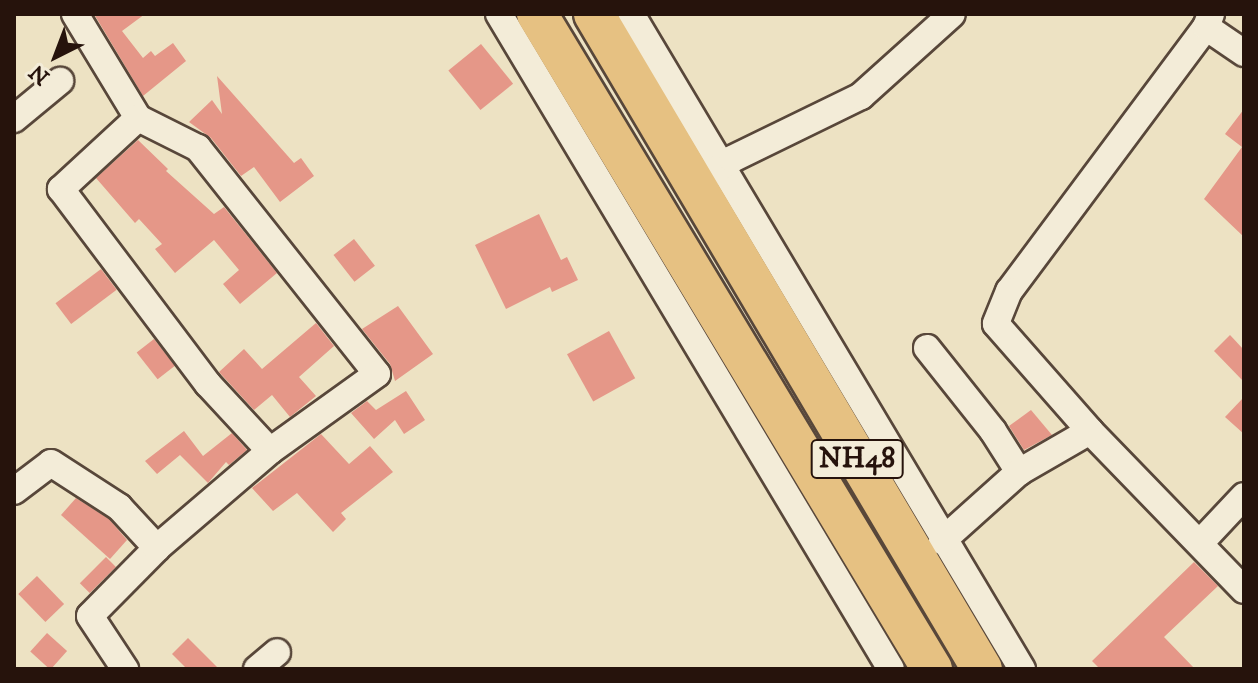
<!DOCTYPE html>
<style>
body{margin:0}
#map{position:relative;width:1258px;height:683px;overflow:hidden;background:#ede2c3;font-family:"IM FELL DW Pica",serif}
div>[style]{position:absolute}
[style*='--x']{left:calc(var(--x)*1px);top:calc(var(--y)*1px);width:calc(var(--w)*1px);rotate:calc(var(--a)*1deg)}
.building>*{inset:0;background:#e59788;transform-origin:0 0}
.roads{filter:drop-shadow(2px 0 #58473a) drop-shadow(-2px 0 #58473a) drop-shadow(0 2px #58473a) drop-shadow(0 -2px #58473a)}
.minor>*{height:26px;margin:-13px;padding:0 13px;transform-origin:13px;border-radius:13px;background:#f3ecd8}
.highway>*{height:40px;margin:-20px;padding:0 20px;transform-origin:20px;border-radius:20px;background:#e6c182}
span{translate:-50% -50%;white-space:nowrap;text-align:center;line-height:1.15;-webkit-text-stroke:6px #f3ecd8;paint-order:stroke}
.shield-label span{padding:2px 6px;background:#f3ecd8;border:2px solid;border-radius:6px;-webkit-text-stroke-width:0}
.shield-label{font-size:28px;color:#26130c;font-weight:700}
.frame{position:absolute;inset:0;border:16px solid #26130c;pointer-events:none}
.north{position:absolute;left:16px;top:16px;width:80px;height:80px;-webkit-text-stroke:6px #f3ecd8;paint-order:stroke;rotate:222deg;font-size:22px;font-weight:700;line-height:32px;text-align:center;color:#26130c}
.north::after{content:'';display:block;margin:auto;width:28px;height:36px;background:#26130c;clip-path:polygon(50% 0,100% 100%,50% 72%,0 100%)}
</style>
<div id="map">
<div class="building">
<div style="clip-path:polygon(94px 14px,145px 14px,122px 31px,143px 58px,151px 51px,155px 56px,173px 43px,186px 61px,143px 96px)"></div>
<div style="left:481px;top:44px;width:51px;height:42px;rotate:51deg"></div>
<div style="clip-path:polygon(217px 76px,294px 163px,301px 158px,314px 176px,280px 202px,254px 167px,241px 176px,211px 138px,189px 122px,212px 100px,222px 114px)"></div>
<div style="clip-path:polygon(1244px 109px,1244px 237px,1204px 199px,1242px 147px,1225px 134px)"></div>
<div style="clip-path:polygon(138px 140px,168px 169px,166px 171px,214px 214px,224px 207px,277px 273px,240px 304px,223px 284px,239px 270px,214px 240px,175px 273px,155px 249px,162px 244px,139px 219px,135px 223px,96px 178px)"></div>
<div style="clip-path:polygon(539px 214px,561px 260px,567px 257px,578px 280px,552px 292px,550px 287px,506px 309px,475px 245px)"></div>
<div style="left:354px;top:239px;width:34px;height:26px;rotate:52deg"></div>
<div style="left:101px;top:269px;width:26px;height:57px;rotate:53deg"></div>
<div style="clip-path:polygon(398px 306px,433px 354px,395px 381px,390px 364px,362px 329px)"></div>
<div style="clip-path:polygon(316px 323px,334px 346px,299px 377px,316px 396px,290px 417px,272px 395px,254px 410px,219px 372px,244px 349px,262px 369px)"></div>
<div style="left:609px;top:331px;width:54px;height:48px;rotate:61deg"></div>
<div style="clip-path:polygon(1230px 335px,1244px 350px,1244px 382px,1214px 351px)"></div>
<div style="left:154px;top:339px;width:34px;height:22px;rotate:52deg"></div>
<div style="clip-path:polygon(406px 391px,425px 420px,404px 434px,395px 420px,374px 439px,351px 413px,367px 401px,376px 410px)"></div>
<div style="clip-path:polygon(1244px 397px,1244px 434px,1225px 417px)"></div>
<div style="clip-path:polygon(1031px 410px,1052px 435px,1024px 450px,1009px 426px)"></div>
<div style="clip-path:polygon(184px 431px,203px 456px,232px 433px,247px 450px,229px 465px,226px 462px,208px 483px,180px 455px,157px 474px,145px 461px)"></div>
<div style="clip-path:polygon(321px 434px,349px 464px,370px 446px,393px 472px,341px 513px,346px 519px,333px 532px,297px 493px,273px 511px,252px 488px)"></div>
<div style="clip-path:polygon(76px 498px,109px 519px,127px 540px,110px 559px,61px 515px)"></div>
<div style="left:106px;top:557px;width:14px;height:37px;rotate:45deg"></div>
<div style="clip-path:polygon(1194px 562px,1218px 586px,1164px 637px,1195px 669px,1100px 669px,1092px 661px)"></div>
<div style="left:37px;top:576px;width:39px;height:26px;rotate:46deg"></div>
<div style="left:47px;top:633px;width:27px;height:25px;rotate:42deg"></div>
<div style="clip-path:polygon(188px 638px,219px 669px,187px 669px,172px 654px)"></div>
</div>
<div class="roads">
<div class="minor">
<div style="--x:75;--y:14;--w:122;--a:58.8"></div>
<div style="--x:138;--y:118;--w:105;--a:137.3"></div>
<div style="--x:61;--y:189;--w:244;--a:53"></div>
<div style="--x:208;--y:384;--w:91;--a:47.2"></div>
<div style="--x:270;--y:451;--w:149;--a:139.4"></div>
<div style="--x:157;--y:548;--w:95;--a:134.6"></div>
<div style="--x:90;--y:616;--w:64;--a:56.6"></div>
<div style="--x:499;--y:14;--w:763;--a:59.1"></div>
<div style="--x:631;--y:14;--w:763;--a:59.17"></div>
<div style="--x:1211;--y:14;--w:14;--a:111"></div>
<div style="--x:1206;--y:27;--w:329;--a:126.7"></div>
<div style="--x:1009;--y:291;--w:35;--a:112"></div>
<div style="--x:996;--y:324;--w:142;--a:48.7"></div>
<div style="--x:1090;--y:431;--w:221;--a:45.9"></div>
<div style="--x:1206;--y:27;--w:46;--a:34.4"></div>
<div style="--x:138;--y:118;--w:67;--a:26.6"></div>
<div style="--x:198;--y:148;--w:288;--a:51.6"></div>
<div style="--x:377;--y:374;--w:132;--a:144.3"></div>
<div style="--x:14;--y:119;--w:60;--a:-39.6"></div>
<div style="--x:707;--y:176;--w:30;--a:-34"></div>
<div style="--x:732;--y:159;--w:144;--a:-26"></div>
<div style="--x:861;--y:96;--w:122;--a:-42"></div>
<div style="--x:927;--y:348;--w:106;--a:51.5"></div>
<div style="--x:993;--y:431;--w:49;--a:57.6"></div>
<div style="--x:14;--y:491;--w:46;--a:-37.1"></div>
<div style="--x:51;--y:463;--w:81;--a:32.9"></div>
<div style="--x:119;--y:507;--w:56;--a:47.2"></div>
<div style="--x:942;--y:541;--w:103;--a:-41.9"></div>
<div style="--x:1019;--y:472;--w:82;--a:-30"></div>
<div style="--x:1200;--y:543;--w:64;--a:-46.9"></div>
<div style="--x:257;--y:669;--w:26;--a:-40"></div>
</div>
<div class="highway">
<div style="--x:537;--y:14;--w:765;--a:58.91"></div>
<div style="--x:594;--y:14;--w:761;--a:59.36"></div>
</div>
</div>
<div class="shield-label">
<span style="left:857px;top:459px">NH48</span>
</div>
<div class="frame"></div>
<div class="north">N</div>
</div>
